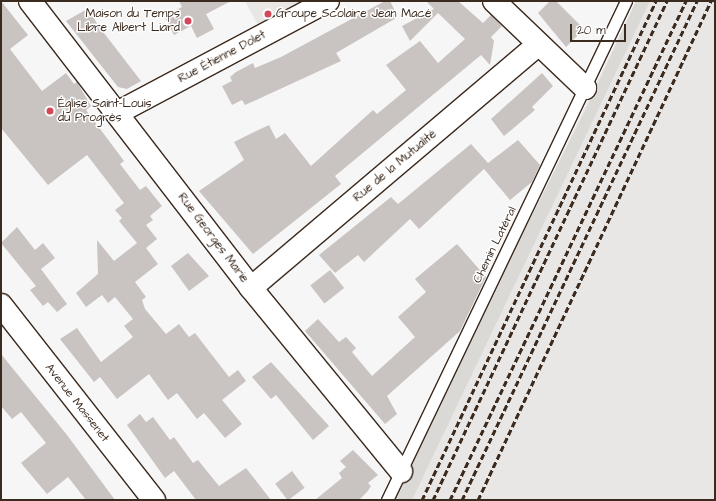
<!DOCTYPE html>
<meta charset="utf-8">
<style>
body{margin:0}
#map{position:relative;width:716px;height:501px;overflow:hidden;background:#f7f6f6;font-family:"Architects Daughter",sans-serif}
div>[style]{position:absolute}
[style*='--x']{left:calc(var(--x)*1px);top:calc(var(--y)*1px);width:calc(var(--w)*1px);rotate:calc(var(--a)*1deg)}
.built>*{inset:0;background:#e9e7e6}
.green>*{inset:0;background:#dbd9d6}
.building>*{inset:0;background:#c9c3c1;transform-origin:0 0}
.roads{filter:drop-shadow(1px 0 #3b2a1e) drop-shadow(-1px 0 #3b2a1e) drop-shadow(0 1px #3b2a1e) drop-shadow(0 -1px #3b2a1e)}
.lane>*{height:11px;margin:-5.5px;padding:0 5.5px;transform-origin:5.5px;border-radius:5.5px;background:#fff}
.street>*{height:22px;margin:-11px;padding:0 11px;transform-origin:11px;border-radius:11px;background:#fff}
.rail>*{height:3px;margin-top:-1.5px;transform-origin:0;background:repeating-linear-gradient(90deg,#3b2a1e 0 6px,transparent 0 9px)}
.dots>*{width:11px;height:11px;translate:-50% -50%;box-sizing:border-box;border:2px solid #fff;border-radius:50%}
span{translate:-50% -50%;white-space:nowrap;text-align:center;line-height:1.15;-webkit-text-stroke:3px #fff;paint-order:stroke}
.poi-label{font-size:12px;color:#3b2a1e}
.right{translate:-100% -50%;text-align:right}
.left{translate:0 -50%;text-align:left}
.street-label{font-size:12px;color:#3b2a1e}
.frame{position:absolute;inset:0;border:2px solid #3b2a1e;pointer-events:none}
.scale{position:absolute;left:570px;top:24px;width:56px;height:18px;box-sizing:border-box;border:2px solid #3b2a1e;border-top:0;padding-left:5px;font-size:12px;line-height:14px;white-space:nowrap;color:#3b2a1e;-webkit-text-stroke:3px #fff;paint-order:stroke}
</style>
<div id="map">
<div class="built">
<div style="clip-path:polygon(245px 1px,308px 1px,259px 27px)"></div>
<div style="clip-path:polygon(636px 1px,715px 1px,715px 500px,395px 500px)"></div>
</div>
<div class="green">
<div style="clip-path:polygon(636px 1px,650px 1px,412px 500px,387px 500px,586px 109px)"></div>
</div>
<div class="building">
<div style="clip-path:polygon(1px 1px,28px 35px,10px 49px,42px 91px,66px 73px,74px 84px,77px 82px,91px 106px,86px 110px,124px 161px,120px 164px,140px 190px,146px 186px,162px 206px,150px 216px,153px 220px,146px 225px,157px 239px,146px 248px,158px 264px,135px 282px,146px 297px,142px 300px,145px 309px,166px 334px,179px 324px,189px 337px,195px 333px,229px 377px,238px 370px,246px 381px,222px 400px,242px 424px,225px 438px,204px 413px,197px 419px,177px 393px,168px 400px,149px 374px,117px 399px,100px 377px,94px 382px,60px 339px,77px 328px,101px 362px,133px 337px,124px 326px,133px 319px,115px 297px,108px 303px,102px 295px,86px 307px,76px 293px,98px 274px,97px 240px,114px 261px,137px 243px,119px 221px,122px 218px,115px 210px,124px 203px,87px 155px,48px 185px,1px 128px)"></div>
<div style="clip-path:polygon(179px 1px,231px 1px,206px 14px,214px 29px,197px 38px,191px 26px,174px 35px,164px 16px,182px 7px)"></div>
<div style="clip-path:polygon(385px 1px,390px 1px,398px 17px,336px 53px,341px 61px,245px 105px,242px 100px,232px 105px,222px 86px,232px 81px,230px 77px,236px 72px,253px 63px,255px 68px,281px 57px)"></div>
<div style="clip-path:polygon(426px 1px,458px 1px,483px 23px,491px 15px,502px 26px,491px 37px,494px 41px,490px 65px,481px 55px,335px 176px,341px 184px,253px 254px,199px 191px,244px 160px,234px 142px,250px 134px,269px 125px,276px 139px,285px 133px,311px 166px,373px 110px,377px 114px,406px 90px,386px 65px,420px 41px,438px 63px,465px 39px,438px 13px,410px 41px,402px 26px,434px 9px)"></div>
<div style="clip-path:polygon(550px 1px,556px 1px,584px 29px,566px 47px,538px 13px)"></div>
<div style="clip-path:polygon(89px 8px,97px 24px,141px 81px,127px 89px,118px 87px,66px 21px)"></div>
<div style="clip-path:polygon(542px 73px,553px 86px,532px 107px,535px 110px,504px 136px,491px 119px)"></div>
<div style="clip-path:polygon(518px 140px,540px 165px,532px 182px,510px 200px,484px 169px,419px 229px,410px 219px,364px 262px,358px 255px,335px 273px,319px 255px,391px 197px,398px 204px,471px 144px,488px 163px)"></div>
<div style="clip-path:polygon(17px 227px,35px 250px,43px 243px,55px 258px,41px 269px,67px 304px,57px 312px,48px 302px,43px 306px,30px 290px,36px 286px,1px 243px)"></div>
<div style="clip-path:polygon(457px 244px,486px 277px,460px 331px,387px 396px,397px 414px,385px 424px,305px 331px,318px 319px,339px 342px,346px 337px,356px 348px,352px 352px,372px 376px,415px 337px,398px 317px,426px 292px,415px 279px)"></div>
<div style="clip-path:polygon(188px 253px,209px 276px,189px 291px,171px 266px)"></div>
<div style="left:330px;top:270px;width:23px;height:25px;rotate:52deg"></div>
<div style="clip-path:polygon(1px 354px,67px 435px,115px 500px,86px 500px,68px 477px,47px 494px,21px 463px,46px 443px,21px 412px,12px 419px,1px 406px)"></div>
<div style="clip-path:polygon(271px 362px,329px 426px,313px 440px,276px 395px,271px 399px,252px 377px)"></div>
<div style="clip-path:polygon(140px 414px,146px 422px,153px 417px,170px 440px,174px 437px,193px 463px,198px 460px,219px 486px,246px 468px,271px 500px,196px 500px,174px 471px,165px 478px,127px 425px)"></div>
<div style="clip-path:polygon(353px 450px,378px 475px,368px 483px,371px 486px,367px 492px,359px 500px,315px 500px,342px 478px,339px 473px,346px 467px,340px 461px)"></div>
<div style="left:292px;top:471px;width:21px;height:21px;rotate:53deg"></div>
</div>
<div class="roads">
<div class="lane">
<div style="--x:387;--y:500;--w:553;--a:-64.41"></div>
</div>
<div class="street">
<div style="--x:30;--y:1;--w:362;--a:52.4"></div>
<div style="--x:251;--y:288;--w:237;--a:50.7"></div>
<div style="--x:494;--y:1;--w:126;--a:43.7"></div>
<div style="--x:117;--y:113;--w:239;--a:-28"></div>
<div style="--x:251;--y:288;--w:377;--a:-40.3"></div>
<div style="--x:1;--y:305;--w:248;--a:51.9"></div>
</div>
</div>
<div class="rail">
<div style="--x:422;--y:500;--w:551;--a:-64.88"></div>
<div style="--x:433;--y:500;--w:551;--a:-64.88"></div>
<div style="--x:450;--y:500;--w:552;--a:-64.69"></div>
<div style="--x:462;--y:500;--w:552;--a:-64.78"></div>
<div style="--x:478;--y:500;--w:551;--a:-64.97"></div>
</div>
<div class="dots">
<div style="left:268px;top:14px;background:#d1495b"></div>
<div style="left:188px;top:21px;background:#d1495b"></div>
<div style="left:50px;top:111px;background:#d1495b"></div>
</div>
<div class="poi-label">
<span class="right" style="left:180px;top:21px">Maison du Temps<br>Libre Albert Liard</span>
<span class="left" style="left:276px;top:14px">Groupe Scolaire Jean Macé</span>
<span class="left" style="left:58px;top:111px">Église Saint-Louis<br>du Progrès</span>
</div>
<div class="street-label">
<span style="left:222px;top:57px;rotate:-28deg">Rue Étienne Dolet</span>
<span style="left:395px;top:166px;rotate:-40deg">Rue de la Mutualité</span>
<span style="left:213px;top:238px;rotate:53deg">Rue Georges Marie</span>
<span style="left:495px;top:245px;rotate:-64deg">Chemin Latéral</span>
<span style="left:77px;top:403px;rotate:52deg">Avenue Massenet</span>
</div>
<div class="frame"></div>
<div class="scale">20 m</div>
</div>
